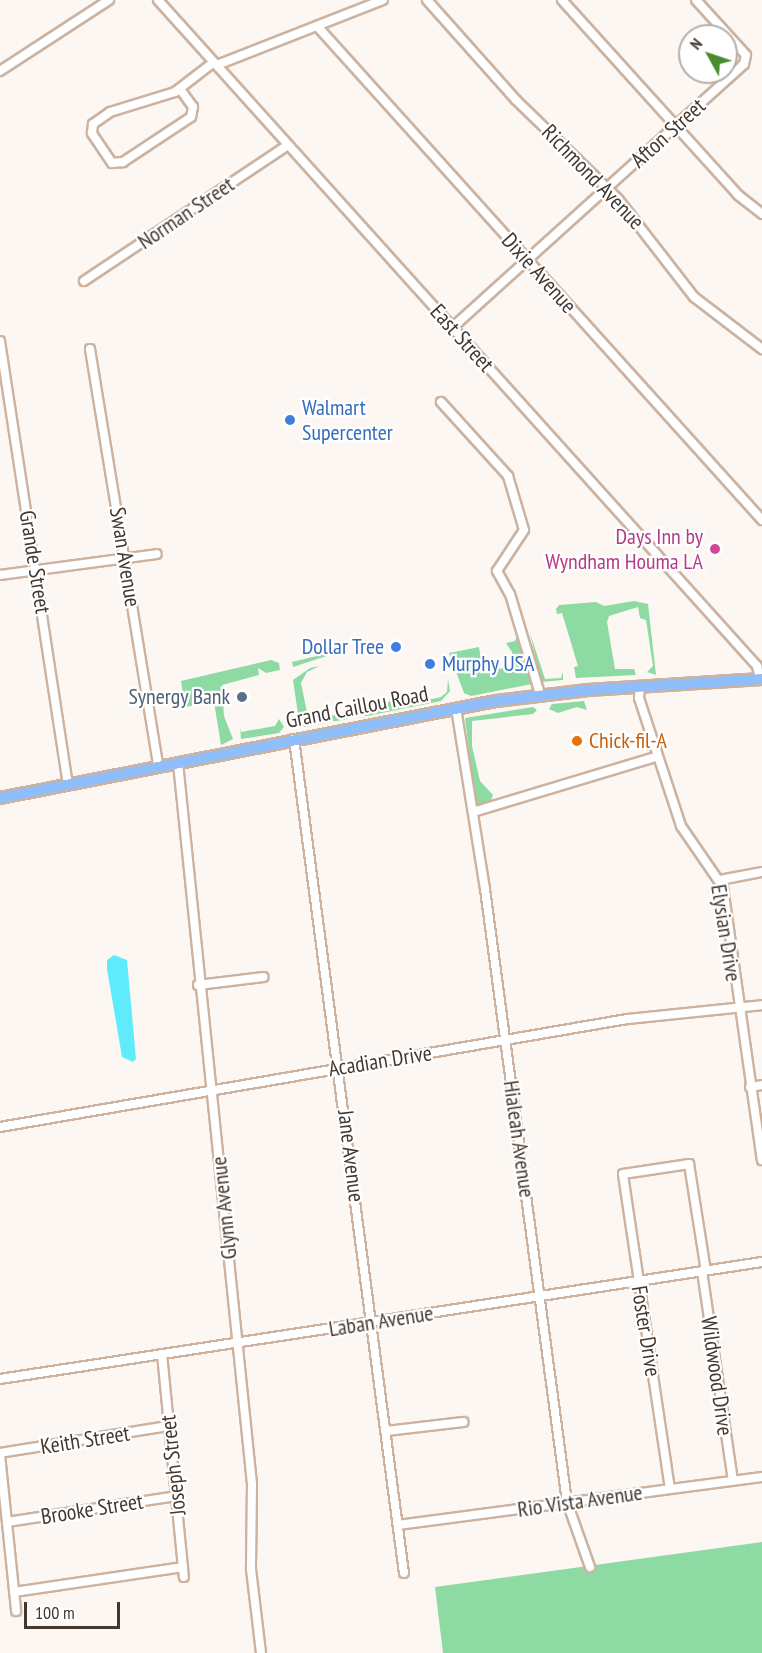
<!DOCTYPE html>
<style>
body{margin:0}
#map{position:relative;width:762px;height:1653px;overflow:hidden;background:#fcf7f2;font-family:"PT Sans Narrow",sans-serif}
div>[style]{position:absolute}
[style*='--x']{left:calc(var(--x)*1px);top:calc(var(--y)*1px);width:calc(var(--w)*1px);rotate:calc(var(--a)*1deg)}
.green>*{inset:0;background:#8edaa3}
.water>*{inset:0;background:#60ebfc}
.roads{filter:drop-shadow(2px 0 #cdb39f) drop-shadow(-2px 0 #cdb39f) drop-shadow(0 2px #cdb39f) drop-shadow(0 -2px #cdb39f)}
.minor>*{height:8px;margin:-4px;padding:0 4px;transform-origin:4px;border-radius:4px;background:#fff}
.major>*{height:10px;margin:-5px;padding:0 5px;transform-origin:5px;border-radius:5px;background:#8fbefa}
.dots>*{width:16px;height:16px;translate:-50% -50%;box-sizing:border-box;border:3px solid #fff;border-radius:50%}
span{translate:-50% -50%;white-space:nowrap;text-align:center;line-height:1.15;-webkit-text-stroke:4.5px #fff;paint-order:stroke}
.street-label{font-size:22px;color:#433830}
.shop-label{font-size:22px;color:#366cbe}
.left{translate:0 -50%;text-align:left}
.right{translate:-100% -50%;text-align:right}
.hotel-label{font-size:22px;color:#b23c85}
.service-label{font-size:22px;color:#4e5e75}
.food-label{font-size:22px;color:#c56008}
.north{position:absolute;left:678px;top:24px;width:60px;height:60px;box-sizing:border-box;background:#fff;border:2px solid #b4afac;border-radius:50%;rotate:310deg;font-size:16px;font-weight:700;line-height:24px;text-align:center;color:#433830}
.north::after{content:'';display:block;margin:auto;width:21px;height:27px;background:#4a8c2e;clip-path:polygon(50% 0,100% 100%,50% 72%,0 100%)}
.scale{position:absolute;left:24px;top:1602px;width:96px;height:27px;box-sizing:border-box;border:3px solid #433830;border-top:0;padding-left:8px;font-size:18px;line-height:21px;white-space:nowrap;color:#433830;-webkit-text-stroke:4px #fff;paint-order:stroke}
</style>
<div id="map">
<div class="green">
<div style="clip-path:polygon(634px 601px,648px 604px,656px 675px,647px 672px,653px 666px,646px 620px,640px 618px,638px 607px,609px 616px,607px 622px,615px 669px,634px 669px,636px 675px,576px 678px,574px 667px,578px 666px,562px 613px,557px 614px,556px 609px,559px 605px,596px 602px,604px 606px)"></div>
<div style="clip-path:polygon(530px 633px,545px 679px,561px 678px,563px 672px,563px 680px,541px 682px)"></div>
<div style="clip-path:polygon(517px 635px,532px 684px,471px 696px,464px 693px,449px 653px,479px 647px,483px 671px,511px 667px,512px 652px,506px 643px,515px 641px)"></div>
<div style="clip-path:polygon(334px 647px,339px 652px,293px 667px,292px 662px,333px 652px)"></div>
<div style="clip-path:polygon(271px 660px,279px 663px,280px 670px,266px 673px,258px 668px,259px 675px,222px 685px,224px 716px,233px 739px,221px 745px,214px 702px,185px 707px,181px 681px)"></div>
<div style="clip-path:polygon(320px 666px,307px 672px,301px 683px,308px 717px,315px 721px,341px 713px,346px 717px,348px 711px,351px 715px,347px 719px,304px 727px,299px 721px,293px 680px,310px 668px)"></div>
<div style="clip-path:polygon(448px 679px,450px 691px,441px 701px,367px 716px,361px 715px,358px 711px,388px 709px,388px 702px,422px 694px,420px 699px,424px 701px,441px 697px,447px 692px)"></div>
<div style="clip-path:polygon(584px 701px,587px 710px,577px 707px,558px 713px,549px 709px,552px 704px)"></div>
<div style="clip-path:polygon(533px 707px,537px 710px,533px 714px,472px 721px,472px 746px,480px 781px,493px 795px,490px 803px,479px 806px,475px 801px,465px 718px)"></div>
<div style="clip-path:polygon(279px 719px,284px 727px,279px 733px,241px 739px,240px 727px,241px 732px,275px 726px)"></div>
<div style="clip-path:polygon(762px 1542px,762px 1653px,443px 1653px,435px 1587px)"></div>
</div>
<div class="water">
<div style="clip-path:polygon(114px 955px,127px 960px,136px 1059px,133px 1062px,122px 1057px,107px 969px,107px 960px)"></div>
</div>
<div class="roads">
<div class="minor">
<div style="--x:158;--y:0;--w:896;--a:48.03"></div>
<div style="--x:757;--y:666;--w:13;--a:77"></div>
<div style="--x:427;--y:0;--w:134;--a:48.3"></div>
<div style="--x:516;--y:100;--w:142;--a:44.1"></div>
<div style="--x:618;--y:199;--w:124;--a:52.2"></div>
<div style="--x:694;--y:297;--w:86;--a:37.4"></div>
<div style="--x:562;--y:0;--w:263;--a:47.9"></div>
<div style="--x:738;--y:195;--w:31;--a:38"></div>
<div style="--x:317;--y:26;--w:665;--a:47.99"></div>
<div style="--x:217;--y:65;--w:178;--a:-21.4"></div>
<div style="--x:0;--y:71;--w:130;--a:-33.1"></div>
<div style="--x:180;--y:89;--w:22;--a:54"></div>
<div style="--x:193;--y:107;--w:10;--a:101"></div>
<div style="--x:191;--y:117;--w:82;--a:146.5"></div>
<div style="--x:123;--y:162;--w:11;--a:175"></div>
<div style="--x:112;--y:163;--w:36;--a:-124"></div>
<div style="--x:92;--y:133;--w:9;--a:-84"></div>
<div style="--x:93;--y:124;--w:21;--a:-35"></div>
<div style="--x:110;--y:112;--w:68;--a:-17.1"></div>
<div style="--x:175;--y:92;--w:49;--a:-37.6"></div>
<div style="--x:84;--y:281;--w:245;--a:-33.7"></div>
<div style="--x:453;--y:327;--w:392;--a:-42.1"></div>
<div style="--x:744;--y:64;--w:9;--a:-77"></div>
<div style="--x:746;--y:55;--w:74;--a:-132.3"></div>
<div style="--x:0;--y:341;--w:448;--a:81.3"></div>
<div style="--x:90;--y:349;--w:423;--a:80.7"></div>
<div style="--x:441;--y:402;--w:100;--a:47.8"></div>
<div style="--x:508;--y:476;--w:56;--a:73.5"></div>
<div style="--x:524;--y:530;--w:49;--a:123.4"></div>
<div style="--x:497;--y:571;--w:26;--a:61"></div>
<div style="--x:510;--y:594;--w:104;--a:73.3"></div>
<div style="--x:0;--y:575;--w:158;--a:-7.6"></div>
<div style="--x:640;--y:686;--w:12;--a:95"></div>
<div style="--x:639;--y:698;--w:135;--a:71.8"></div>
<div style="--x:681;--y:826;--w:74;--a:55.5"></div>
<div style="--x:723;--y:887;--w:276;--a:81.9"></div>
<div style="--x:456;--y:708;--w:183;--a:80.9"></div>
<div style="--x:485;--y:889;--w:618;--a:82.38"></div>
<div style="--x:567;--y:1502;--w:69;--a:70.5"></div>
<div style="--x:294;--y:739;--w:841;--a:82.49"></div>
<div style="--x:178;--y:763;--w:725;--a:84.14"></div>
<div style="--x:252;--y:1484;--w:85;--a:90.7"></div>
<div style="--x:251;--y:1569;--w:85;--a:83.2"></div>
<div style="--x:473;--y:812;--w:193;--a:-16.8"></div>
<div style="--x:720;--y:880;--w:43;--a:-10.8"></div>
<div style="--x:198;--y:985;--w:66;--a:-6.9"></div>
<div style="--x:750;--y:1087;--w:12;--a:-9"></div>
<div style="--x:0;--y:1127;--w:636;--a:-9.77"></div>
<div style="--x:627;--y:1019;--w:136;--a:-5.9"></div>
<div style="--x:702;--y:1271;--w:212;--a:81.6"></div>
<div style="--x:162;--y:1354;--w:224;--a:84.4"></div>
<div style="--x:0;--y:1379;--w:771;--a:-8.73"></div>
<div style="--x:386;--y:1431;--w:78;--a:-6.7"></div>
<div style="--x:0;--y:1453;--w:171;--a:-9.1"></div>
<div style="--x:0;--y:1455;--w:157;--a:84.1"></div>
<div style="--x:670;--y:1489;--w:318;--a:-98.5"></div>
<div style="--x:623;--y:1174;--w:67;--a:-8.6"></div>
<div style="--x:689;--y:1164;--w:108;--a:81"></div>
<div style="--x:7;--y:1522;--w:171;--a:-8.7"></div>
<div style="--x:398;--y:1525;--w:367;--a:-7.5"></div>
<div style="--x:14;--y:1592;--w:171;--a:-8.4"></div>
</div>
<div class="major">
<div style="--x:0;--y:798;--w:505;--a:-11.07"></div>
<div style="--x:496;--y:701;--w:93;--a:-6.8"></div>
<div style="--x:588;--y:690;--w:174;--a:-3.6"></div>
</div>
</div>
<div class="dots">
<div style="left:290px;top:420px;background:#3f7fe0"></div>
<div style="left:715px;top:549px;background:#d1479c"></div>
<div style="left:396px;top:647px;background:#3f7fe0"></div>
<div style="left:430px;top:664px;background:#3f7fe0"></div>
<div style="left:242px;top:697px;background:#5c6f8a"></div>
<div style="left:577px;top:741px;background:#e8710a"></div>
</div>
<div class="street-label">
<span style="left:668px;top:133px;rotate:-42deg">Afton Street</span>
<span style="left:593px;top:177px;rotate:46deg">Richmond Avenue</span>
<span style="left:186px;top:213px;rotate:-34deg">Norman Street</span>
<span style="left:539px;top:273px;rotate:48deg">Dixie Avenue</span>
<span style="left:462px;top:338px;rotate:48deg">East Street</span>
<span style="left:125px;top:557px;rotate:81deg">Swan Avenue</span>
<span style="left:35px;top:562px;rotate:81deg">Grande Street</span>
<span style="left:357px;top:707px;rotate:-11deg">Grand Caillou Road</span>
<span style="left:726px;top:933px;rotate:81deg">Elysian Drive</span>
<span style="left:380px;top:1061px;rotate:-9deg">Acadian Drive</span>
<span style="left:519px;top:1139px;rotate:82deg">Hialeah Avenue</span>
<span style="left:351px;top:1156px;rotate:83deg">Jane Avenue</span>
<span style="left:224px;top:1208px;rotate:-96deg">Glynn Avenue</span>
<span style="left:381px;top:1321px;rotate:-9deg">Laban Avenue</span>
<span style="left:646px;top:1331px;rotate:81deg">Foster Drive</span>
<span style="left:717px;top:1376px;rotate:82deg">Wildwood Drive</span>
<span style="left:85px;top:1440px;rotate:-9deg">Keith Street</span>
<span style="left:173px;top:1465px;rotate:-96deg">Joseph Street</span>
<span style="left:580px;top:1501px;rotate:-8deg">Rio Vista Avenue</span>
<span style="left:92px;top:1509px;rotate:-9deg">Brooke Street</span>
</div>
<div class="shop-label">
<span class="left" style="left:302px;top:420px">Walmart<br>Supercenter</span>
<span class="right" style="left:384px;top:647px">Dollar Tree</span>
<span class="left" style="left:442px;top:664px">Murphy USA</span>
</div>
<div class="hotel-label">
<span class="right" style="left:703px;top:549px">Days Inn by<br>Wyndham Houma LA</span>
</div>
<div class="service-label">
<span class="right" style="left:230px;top:697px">Synergy Bank</span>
</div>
<div class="food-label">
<span class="left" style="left:589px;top:741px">Chick-fil-A</span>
</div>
<div class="north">N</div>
<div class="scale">100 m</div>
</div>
